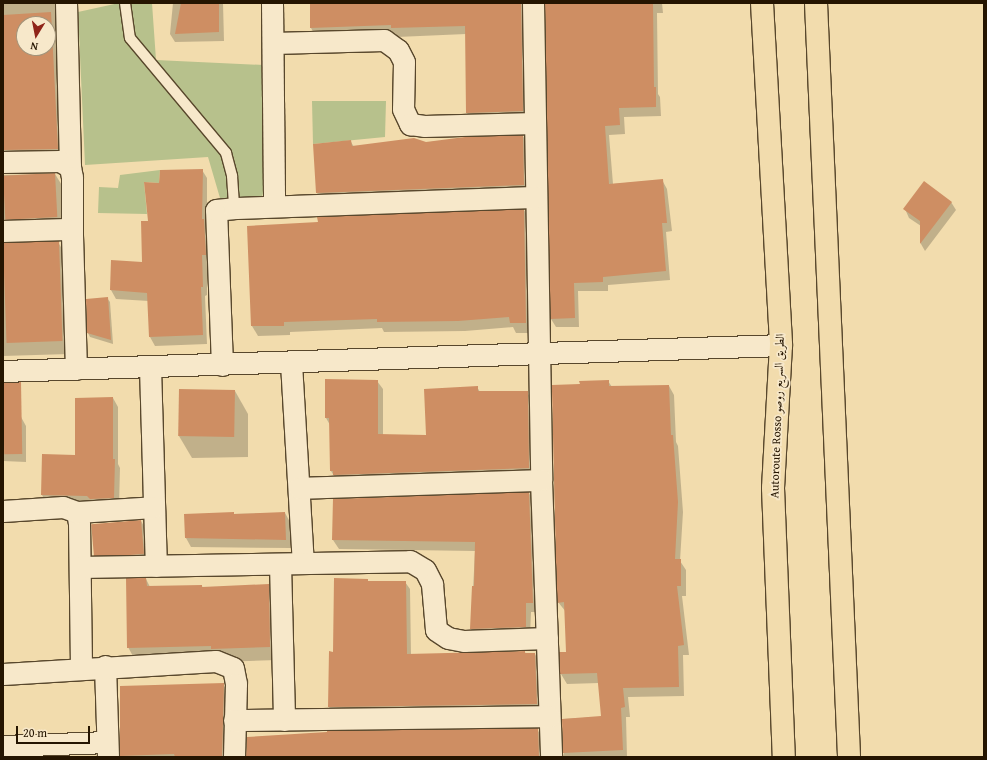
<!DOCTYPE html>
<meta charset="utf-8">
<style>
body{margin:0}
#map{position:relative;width:987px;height:760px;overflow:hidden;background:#f2dcad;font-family:"Gentium Book Plus",Amiri,serif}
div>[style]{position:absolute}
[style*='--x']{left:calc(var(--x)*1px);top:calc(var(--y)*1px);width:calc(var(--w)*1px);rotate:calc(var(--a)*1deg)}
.green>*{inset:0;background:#b7c18c}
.shadow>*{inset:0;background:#0003}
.building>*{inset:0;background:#ce8e63;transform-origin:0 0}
.roads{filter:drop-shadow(1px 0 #58472c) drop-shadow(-1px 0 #58472c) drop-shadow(0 1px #58472c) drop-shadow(0 -1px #58472c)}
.service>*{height:10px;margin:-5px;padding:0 5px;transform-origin:5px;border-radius:5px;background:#f7e8ca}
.minor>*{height:21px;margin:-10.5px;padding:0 10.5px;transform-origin:10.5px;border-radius:10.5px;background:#f7e8ca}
.trunk>*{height:22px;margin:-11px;padding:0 11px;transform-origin:11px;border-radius:11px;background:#f2dcad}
span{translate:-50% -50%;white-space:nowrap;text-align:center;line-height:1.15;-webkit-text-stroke:3.5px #f7e8ca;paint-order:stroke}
.street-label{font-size:12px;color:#251501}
.frame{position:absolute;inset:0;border:4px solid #251501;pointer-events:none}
.north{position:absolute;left:16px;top:16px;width:40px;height:40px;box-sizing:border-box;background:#f7e8ca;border:1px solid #a3947a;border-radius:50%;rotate:190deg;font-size:11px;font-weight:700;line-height:16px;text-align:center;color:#251501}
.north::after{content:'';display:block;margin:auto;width:14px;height:18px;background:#8f2418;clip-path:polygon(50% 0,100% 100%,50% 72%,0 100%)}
.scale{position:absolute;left:16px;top:726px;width:74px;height:18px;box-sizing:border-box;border:2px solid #251501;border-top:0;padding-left:5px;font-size:12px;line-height:14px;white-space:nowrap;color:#251501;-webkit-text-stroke:3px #f7e8ca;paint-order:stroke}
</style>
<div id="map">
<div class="green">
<div style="clip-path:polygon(119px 3px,152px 3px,156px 60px,264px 65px,274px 153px,262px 197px,220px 198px,208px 157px,85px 165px,78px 12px)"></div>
<div style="clip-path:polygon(312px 101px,386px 101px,385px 137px,313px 144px)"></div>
<div style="clip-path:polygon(160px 170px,159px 183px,144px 182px,147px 214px,98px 213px,99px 187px,118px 188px,120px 175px)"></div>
</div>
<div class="shadow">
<div style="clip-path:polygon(evenodd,3px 3px,57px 3px,65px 162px,3px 166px,3px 3px,24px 24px,48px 24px,48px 48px,24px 48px,24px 24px)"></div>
<div style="clip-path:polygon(173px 3px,223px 3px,224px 41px,175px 42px,170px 34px)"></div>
<div style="clip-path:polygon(233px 3px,258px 3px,258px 4px)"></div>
<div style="clip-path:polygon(311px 3px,530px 3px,527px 120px,473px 121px,467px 113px,466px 34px,397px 37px,395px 33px,316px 37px,311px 28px)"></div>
<div style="clip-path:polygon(546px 3px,662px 3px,663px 13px,657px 13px,658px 94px,660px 97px,661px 116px,624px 117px,625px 134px,609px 135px,613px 184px,662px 180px,667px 189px,672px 231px,666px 232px,670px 280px,608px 285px,608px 291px,578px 291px,579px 327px,556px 327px,551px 319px)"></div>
<div style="clip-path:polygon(523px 136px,528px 145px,529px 194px,322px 202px,317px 193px,351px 142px,354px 147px)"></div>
<div style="clip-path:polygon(202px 170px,207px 178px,207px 226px,210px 263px,207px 263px,207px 295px,205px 296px,207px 344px,155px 346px,150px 337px,149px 301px,116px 299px,111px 290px,112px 261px,143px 263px,149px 222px,160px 184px)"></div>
<div style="clip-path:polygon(55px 174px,63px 187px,64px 230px,3px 235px,3px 175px)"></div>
<div style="clip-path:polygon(951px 202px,956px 210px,925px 251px,921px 244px,921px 226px,909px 218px,905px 209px)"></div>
<div style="clip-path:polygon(524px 210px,530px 220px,532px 333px,516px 333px,513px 327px,465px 331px,384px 332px,382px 328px,290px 332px,290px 335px,258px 336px,252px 326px)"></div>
<div style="clip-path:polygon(58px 242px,66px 256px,69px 354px,3px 356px,3px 244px)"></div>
<div style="clip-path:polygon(107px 298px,110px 302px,113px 344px,90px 337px,88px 333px)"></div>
<div style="clip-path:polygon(377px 381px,383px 389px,383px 435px,427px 436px,477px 387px,480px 392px,527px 392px,532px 401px,533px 477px,336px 479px,331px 471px,330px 425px,326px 418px)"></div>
<div style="clip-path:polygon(608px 381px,612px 387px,669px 386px,674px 395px,676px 442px,678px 446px,683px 512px,680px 561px,686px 570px,686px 596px,682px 596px,689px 655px,683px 655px,684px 696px,628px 697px,630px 717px,626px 717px,627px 757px,564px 757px,563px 719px,602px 717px,599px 683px,567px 684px,561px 674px,560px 653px,567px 653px,566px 612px,558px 602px,554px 480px,553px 386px,581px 385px)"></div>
<div style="clip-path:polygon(180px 390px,235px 391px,248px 414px,248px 457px,192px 458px,179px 436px)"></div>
<div style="clip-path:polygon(113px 398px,118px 407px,118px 464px,120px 468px,119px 506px,47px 504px,42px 495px,43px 455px,76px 456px)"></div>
<div style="clip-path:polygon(3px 417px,21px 417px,26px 426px,26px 462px,3px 461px)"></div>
<div style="clip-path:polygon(529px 493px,534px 503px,538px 612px,531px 612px,530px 636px,476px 638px,471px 629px,475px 551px,339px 549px,333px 540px)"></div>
<div style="clip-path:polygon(285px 513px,290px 522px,291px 548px,191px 547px,186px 538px,185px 515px)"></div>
<div style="clip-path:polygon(141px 521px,146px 530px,148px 562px,100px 563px,95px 554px)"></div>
<div style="clip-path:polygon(146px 579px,150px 587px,202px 586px,203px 588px,268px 585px,275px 598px,277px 660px,220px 662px,135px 660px,128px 647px)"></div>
<div style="clip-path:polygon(368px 582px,405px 582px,410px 589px,411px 655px,525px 652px,526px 654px,535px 654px,539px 662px,541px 712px,333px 714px,329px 707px,334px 653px)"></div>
<div style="clip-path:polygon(223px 684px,230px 695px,228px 757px,122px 757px,121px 755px)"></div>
<div style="clip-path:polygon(537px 729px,543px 739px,544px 757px,246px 757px)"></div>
</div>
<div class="building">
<div style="clip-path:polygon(181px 3px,219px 3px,219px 32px,175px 34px)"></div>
<div style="clip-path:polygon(310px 3px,521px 3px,523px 111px,466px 113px,465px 26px,391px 28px,391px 25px,310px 28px)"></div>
<div style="clip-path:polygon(545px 3px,653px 3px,654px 87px,656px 87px,656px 107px,619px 108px,620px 125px,605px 126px,609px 184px,663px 179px,667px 223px,662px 223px,666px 271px,603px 277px,603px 282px,574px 283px,575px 318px,550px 319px)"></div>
<div style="clip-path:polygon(evenodd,51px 12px,58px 149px,3px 150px,3px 15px,51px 12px,24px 24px,48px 24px,48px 48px,24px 48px,24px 24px)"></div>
<div style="clip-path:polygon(523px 135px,524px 185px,316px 193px,313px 144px,351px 140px,352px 146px,414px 138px,426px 142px,465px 137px)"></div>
<div style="clip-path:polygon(203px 169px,202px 219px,204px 219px,206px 255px,202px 255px,203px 287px,201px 287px,203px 335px,149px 337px,147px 293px,110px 290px,111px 260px,142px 262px,141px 221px,148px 221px,144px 182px,159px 183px,160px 170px)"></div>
<div style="left:55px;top:173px;width:44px;height:52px;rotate:87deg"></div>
<div style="clip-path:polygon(924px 181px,952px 202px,920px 244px,920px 221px,903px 209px)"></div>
<div style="clip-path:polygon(524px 209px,526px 323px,510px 323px,509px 317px,458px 321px,377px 322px,377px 319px,284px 322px,284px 326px,251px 326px,247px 226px,318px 222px,317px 217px)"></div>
<div style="left:59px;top:241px;width:100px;height:56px;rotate:88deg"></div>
<div style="clip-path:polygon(108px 297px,111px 340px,87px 333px,86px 299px)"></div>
<div style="clip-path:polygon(325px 379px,378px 380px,378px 434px,426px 435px,424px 389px,478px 386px,478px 391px,528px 391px,529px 468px,333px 475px,333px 471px,330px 471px,329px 418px,325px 418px)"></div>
<div style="clip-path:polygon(609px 380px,609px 386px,669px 385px,671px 435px,673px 435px,678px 502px,675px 559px,681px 559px,681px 586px,677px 586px,684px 645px,678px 646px,679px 687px,623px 688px,625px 707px,621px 708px,623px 750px,563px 753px,562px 719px,601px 716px,597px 673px,560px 674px,559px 652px,566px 652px,564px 602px,557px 603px,552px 391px,552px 385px,580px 384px,579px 381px)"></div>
<div style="left:21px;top:382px;width:72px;height:18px;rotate:89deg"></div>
<div style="left:179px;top:389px;width:56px;height:47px;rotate:1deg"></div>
<div style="clip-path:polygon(113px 397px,113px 459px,115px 459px,114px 498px,90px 499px,87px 496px,41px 495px,42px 454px,75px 455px,75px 398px)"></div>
<div style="clip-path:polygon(529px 492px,533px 603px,526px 603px,526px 627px,470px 629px,472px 586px,474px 586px,475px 542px,332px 540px,333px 499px)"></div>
<div style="clip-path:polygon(234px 512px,234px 514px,285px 512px,286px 540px,185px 538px,184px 514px)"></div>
<div style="left:141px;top:520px;width:34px;height:50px;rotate:85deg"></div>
<div style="clip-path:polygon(126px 578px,146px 578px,147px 586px,202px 585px,202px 587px,269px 584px,270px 647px,211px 649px,211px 646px,127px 648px)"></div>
<div style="clip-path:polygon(334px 578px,368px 579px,368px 581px,406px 581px,407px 654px,525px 651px,525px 653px,535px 653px,537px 704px,328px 707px,329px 651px,333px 652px)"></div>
<div style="clip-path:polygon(224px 683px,222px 757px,175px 757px,174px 754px,120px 756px,120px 686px)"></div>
<div style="clip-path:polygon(538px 728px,539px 757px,246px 757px,247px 737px,327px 732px,327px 731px)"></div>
</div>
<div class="roads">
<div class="service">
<div style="--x:125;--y:3;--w:35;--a:82"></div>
<div style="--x:130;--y:38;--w:150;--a:50.1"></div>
<div style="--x:226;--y:153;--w:24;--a:75"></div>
<div style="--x:232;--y:176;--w:32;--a:86"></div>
</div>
<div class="minor">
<div style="--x:66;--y:3;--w:164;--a:88.6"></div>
<div style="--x:272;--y:3;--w:203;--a:89.4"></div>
<div style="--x:533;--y:3;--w:477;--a:89"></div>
<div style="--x:541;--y:480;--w:277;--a:87.9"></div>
<div style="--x:273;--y:43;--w:111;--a:-1.5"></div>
<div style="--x:384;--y:40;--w:17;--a:36"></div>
<div style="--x:398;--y:50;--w:13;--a:63"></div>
<div style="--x:404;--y:62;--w:47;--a:91.2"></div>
<div style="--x:403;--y:109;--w:17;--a:65"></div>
<div style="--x:410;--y:124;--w:14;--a:8"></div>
<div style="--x:424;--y:126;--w:111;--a:-1.5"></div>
<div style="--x:3;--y:162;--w:57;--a:-1"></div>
<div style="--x:60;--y:161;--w:12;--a:31"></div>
<div style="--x:70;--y:167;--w:10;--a:79"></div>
<div style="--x:72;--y:177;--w:58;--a:90"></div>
<div style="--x:3;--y:231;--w:63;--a:-1.8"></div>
<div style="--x:66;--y:229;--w:8;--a:45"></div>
<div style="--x:72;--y:235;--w:134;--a:88.3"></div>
<div style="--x:291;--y:363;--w:200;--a:86.6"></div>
<div style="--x:222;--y:365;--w:155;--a:-92.2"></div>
<div style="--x:216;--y:210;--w:18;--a:-6"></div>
<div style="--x:234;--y:208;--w:302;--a:-2.1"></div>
<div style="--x:150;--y:367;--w:199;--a:88.3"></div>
<div style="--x:3;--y:371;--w:778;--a:-1.91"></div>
<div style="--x:299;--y:488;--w:242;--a:-1.9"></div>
<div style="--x:3;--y:511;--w:60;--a:-3.8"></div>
<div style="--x:63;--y:507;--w:15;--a:20"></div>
<div style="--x:77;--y:512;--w:11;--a:80"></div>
<div style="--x:79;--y:523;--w:145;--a:89.2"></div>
<div style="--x:77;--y:512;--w:77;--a:-3.7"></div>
<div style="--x:280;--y:564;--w:156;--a:88.5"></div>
<div style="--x:80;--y:567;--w:330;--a:-1"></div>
<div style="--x:410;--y:561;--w:17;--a:31"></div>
<div style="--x:425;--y:570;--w:16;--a:63"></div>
<div style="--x:432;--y:584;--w:46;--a:85"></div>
<div style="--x:436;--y:630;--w:14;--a:34"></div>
<div style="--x:448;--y:638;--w:16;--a:11"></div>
<div style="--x:464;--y:641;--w:83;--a:-2.1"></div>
<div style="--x:105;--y:666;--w:90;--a:88.1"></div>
<div style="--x:3;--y:674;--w:213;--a:-3.5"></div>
<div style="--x:216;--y:661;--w:18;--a:22"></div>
<div style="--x:233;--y:668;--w:16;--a:79"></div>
<div style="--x:236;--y:684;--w:73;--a:91.6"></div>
<div style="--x:234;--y:720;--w:315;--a:-0.7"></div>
<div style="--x:3;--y:746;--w:104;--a:-2.2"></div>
</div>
<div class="trunk">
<div style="--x:762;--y:3;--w:343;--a:86.8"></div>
<div style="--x:781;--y:345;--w:143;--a:93.2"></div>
<div style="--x:773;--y:488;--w:269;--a:87.7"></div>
<div style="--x:816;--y:3;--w:755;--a:87.49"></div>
</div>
</div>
<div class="street-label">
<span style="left:777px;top:416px;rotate:-88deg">Autoroute Rosso الطريق السريع روصو</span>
</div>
<div class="frame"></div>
<div class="north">N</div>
<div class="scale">20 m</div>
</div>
